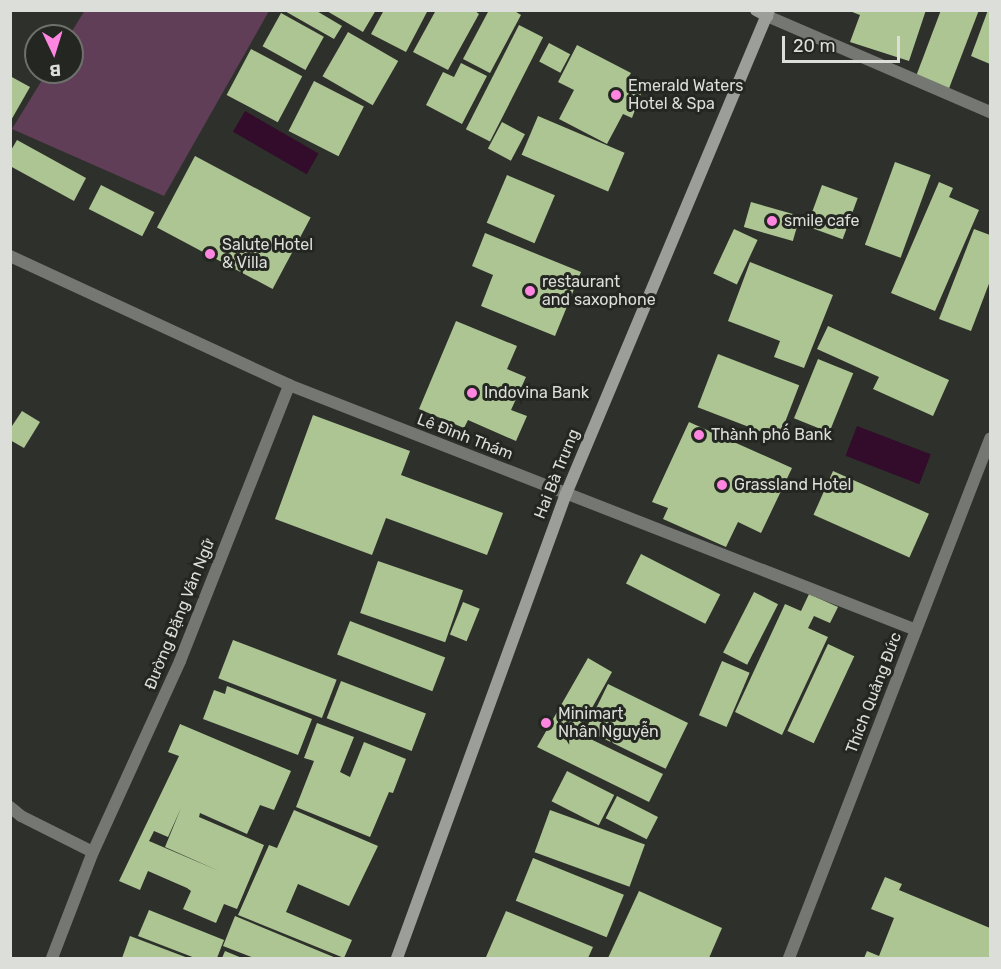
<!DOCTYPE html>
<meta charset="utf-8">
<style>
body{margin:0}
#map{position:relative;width:1001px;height:969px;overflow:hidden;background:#2e312b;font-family:Rubik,sans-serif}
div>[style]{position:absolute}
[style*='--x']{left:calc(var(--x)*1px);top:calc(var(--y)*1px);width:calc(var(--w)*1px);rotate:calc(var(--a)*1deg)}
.green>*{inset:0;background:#613e57}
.water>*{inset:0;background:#320c2a;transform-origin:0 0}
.building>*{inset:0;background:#adc592;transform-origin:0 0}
.street>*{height:12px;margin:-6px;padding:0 6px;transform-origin:6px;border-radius:6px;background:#757773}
.secondary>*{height:12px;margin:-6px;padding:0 6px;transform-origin:6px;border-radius:6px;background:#9c9f99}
.dots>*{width:16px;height:16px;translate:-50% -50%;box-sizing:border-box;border:3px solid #242721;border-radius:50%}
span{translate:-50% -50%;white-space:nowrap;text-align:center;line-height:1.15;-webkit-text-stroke:6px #242721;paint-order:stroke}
.poi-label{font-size:16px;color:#dcdeda}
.left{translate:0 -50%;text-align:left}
.street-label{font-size:16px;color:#dcdeda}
.frame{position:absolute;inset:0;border:12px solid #dcdeda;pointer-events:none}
.north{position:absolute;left:24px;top:24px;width:60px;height:60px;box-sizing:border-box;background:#242721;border:2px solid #6e706b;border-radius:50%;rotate:176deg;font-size:16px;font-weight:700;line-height:24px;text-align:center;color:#dcdeda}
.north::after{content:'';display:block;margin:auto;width:21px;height:27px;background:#fe86e0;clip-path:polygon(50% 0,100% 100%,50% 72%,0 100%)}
.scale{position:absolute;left:782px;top:36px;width:118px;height:27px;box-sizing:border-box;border:3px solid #dcdeda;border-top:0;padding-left:8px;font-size:18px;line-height:21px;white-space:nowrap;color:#dcdeda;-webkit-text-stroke:4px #242721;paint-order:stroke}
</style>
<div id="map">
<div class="green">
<div style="clip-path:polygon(85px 10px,269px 11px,164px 196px,12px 129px,47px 72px,72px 72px,72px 36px,69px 36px)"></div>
</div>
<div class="water">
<div style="left:245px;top:111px;width:85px;height:24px;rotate:30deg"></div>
<div style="left:857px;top:426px;width:79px;height:32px;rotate:21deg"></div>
</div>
<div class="building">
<div style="clip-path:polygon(283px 10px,315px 10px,342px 26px,334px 39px)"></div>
<div style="clip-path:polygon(325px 10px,376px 10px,363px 32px)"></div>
<div style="clip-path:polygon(384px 10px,428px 10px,406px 52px,371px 34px)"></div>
<div style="clip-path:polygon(436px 10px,474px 10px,479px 14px,448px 70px,413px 52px)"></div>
<div style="clip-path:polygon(489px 10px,513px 10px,521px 15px,490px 73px,463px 59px)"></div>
<div style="clip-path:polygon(926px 10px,909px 61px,850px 42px,860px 15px,847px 10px)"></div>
<div style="clip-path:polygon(941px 10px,979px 10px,948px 91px,915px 79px)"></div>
<div style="clip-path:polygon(988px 10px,990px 10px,990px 64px,971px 56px)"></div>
<div style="left:281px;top:13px;width:49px;height:38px;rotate:29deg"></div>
<div style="left:519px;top:25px;width:27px;height:117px;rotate:27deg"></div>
<div style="left:348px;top:32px;width:58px;height:51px;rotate:30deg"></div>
<div style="left:549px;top:43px;width:24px;height:21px;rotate:28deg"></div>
<div style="clip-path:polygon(577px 45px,631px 73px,629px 76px,638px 82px,642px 91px,632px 118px,623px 114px,607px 144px,559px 119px,574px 90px,558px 82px)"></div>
<div style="left:251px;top:49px;width:58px;height:52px;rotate:28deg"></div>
<div style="clip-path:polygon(461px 63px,487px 76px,462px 124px,426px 105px,443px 72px,454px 77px)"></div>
<div style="clip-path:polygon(10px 76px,30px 87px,10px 122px)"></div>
<div style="left:314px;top:81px;width:56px;height:56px;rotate:27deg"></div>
<div style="left:538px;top:116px;width:94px;height:42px;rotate:23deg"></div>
<div style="left:502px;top:122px;width:26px;height:30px;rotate:28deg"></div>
<div style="clip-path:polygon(17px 140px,86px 178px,74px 201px,10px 166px,10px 152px)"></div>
<div style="left:195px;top:156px;width:131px;height:81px;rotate:28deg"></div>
<div style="left:895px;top:162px;width:38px;height:88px;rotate:20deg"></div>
<div style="left:507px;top:175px;width:52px;height:52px;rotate:23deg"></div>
<div style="clip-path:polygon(939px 182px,953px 188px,949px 197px,979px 210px,935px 311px,891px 293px)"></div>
<div style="left:101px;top:185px;width:60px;height:27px;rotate:27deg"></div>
<div style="left:822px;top:185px;width:38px;height:44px;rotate:20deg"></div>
<div style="left:751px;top:202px;width:51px;height:26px;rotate:16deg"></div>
<div style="left:734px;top:229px;width:26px;height:49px;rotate:25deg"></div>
<div style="clip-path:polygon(974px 229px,990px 235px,990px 281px,971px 331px,939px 319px)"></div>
<div style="clip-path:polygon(485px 233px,581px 272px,555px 336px,481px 306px,493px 275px,472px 266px)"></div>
<div style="clip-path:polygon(750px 262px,833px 295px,804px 368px,774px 357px,780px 341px,728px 321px)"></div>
<div style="clip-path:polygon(456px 321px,517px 346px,507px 369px,526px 377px,511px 410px,527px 416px,516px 441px,468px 420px,464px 428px,419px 409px)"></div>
<div style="clip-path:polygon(828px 326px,949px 380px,933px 416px,873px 389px,879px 377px,817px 349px)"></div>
<div style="left:718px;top:354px;width:87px;height:57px;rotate:21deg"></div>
<div style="left:818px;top:359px;width:38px;height:64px;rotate:22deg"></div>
<div style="clip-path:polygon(22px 411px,40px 422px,24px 448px,10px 440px,10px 429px)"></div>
<div style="clip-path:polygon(313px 415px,410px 451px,401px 475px,503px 513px,487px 555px,386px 518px,372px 555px,275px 519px)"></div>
<div style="clip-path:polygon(689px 422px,792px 468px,761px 533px,738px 522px,726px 547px,663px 519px,668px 508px,652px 502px)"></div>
<div style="left:833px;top:471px;width:105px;height:48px;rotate:24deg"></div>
<div style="left:641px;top:554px;width:89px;height:33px;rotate:27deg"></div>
<div style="left:378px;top:561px;width:90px;height:55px;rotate:19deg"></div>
<div style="left:754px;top:592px;width:27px;height:68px;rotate:27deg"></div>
<div style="clip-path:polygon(809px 594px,838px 607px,830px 623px,814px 616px,808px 628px,828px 637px,782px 735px,735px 712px,785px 604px,801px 611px)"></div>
<div style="left:463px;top:602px;width:18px;height:35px;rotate:22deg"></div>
<div style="left:350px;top:621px;width:102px;height:36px;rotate:21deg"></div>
<div style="left:233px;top:640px;width:111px;height:41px;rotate:21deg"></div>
<div style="left:828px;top:644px;width:29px;height:96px;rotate:25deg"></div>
<div style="clip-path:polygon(588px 658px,612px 672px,578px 733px,663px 774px,649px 802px,537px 747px)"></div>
<div style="left:722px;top:661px;width:30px;height:59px;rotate:23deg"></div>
<div style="left:341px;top:681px;width:91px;height:40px;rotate:21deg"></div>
<div style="left:608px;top:684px;width:89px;height:51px;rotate:26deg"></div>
<div style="clip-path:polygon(227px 686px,312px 719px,298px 755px,203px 719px,214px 690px,225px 694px)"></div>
<div style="clip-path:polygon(317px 723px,354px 737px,340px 772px,350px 777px,364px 742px,406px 759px,393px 793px,389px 792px,370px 837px,296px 807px,314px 761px,304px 758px)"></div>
<div style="clip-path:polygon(evenodd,180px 724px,291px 771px,274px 810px,260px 805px,247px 834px,200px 813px,199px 817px,264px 845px,237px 909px,224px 904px,216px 923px,183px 909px,191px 891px,187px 888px,148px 871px,140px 890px,119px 881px,179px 756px,168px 752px,180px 724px,181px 808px,165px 847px,219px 871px,149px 841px,154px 831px,168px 837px,181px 808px)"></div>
<div style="left:567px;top:771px;width:53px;height:34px;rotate:27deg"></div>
<div style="left:617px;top:796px;width:46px;height:25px;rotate:27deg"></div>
<div style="clip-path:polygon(294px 810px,378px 846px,349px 906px,298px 884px,286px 912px,352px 940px,344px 958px,238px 915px,269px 845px,277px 848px)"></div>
<div style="left:550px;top:810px;width:101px;height:45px;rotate:20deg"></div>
<div style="left:533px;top:858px;width:98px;height:46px;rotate:22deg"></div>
<div style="clip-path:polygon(885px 877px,902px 884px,899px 890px,990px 928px,990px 958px,864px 958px,867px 951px,879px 956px,894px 918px,871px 909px)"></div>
<div style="clip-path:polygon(639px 891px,722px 928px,709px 958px,608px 958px)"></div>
<div style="clip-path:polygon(149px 910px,224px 940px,217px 958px,195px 958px,138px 936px)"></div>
<div style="clip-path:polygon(506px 911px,593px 947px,588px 958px,486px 957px)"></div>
<div style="clip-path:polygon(235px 916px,336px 958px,254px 958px,223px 946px)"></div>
<div style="clip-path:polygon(130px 936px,188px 958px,122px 958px)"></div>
<div style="clip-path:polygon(225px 951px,242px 958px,222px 958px)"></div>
</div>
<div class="street">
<div style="--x:767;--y:16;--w:243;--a:23.3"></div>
<div style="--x:10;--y:256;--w:307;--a:24.8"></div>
<div style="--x:289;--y:385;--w:673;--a:21.34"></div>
<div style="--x:10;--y:807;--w:14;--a:39"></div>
<div style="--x:21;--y:816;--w:80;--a:26.6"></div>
<div style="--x:52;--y:958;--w:114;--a:-68.9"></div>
<div style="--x:93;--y:852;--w:210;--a:-65.5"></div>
<div style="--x:180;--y:661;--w:297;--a:-68.4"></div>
<div style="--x:789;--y:958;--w:557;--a:-68.83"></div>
</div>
<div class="secondary">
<div style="--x:756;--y:10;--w:13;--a:29"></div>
<div style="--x:397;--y:958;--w:494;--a:-70"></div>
<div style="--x:566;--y:494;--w:525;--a:-67.25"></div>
</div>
<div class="dots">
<div style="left:616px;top:95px;background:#fe86e0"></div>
<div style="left:772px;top:221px;background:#fe86e0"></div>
<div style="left:210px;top:254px;background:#fe86e0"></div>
<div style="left:530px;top:291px;background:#fe86e0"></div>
<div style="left:472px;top:393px;background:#fe86e0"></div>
<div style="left:699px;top:435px;background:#fe86e0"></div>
<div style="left:722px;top:485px;background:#fe86e0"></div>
<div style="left:546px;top:723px;background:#fe86e0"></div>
</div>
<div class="poi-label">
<span class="left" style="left:628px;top:95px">Emerald Waters<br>Hotel &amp; Spa</span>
<span class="left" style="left:784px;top:221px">smile cafe</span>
<span class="left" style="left:222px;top:254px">Salute Hotel<br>&amp; Villa</span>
<span class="left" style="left:542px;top:291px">restaurant<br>and saxophone</span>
<span class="left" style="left:484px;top:393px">Indovina Bank</span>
<span class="left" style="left:711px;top:435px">Thành phố Bank</span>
<span class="left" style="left:734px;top:485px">Grassland Hotel</span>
<span class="left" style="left:558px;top:723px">Minimart<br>Nhân Nguyễn</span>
</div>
<div class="street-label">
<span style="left:465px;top:437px;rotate:21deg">Lê Đình Thám</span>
<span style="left:557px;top:474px;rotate:-68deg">Hai Bà Trưng</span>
<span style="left:180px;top:614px;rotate:-68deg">Đường Đặng Văn Ngữ</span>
<span style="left:874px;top:693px;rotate:-69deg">Thích Quảng Đức</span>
</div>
<div class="frame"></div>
<div class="north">B</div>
<div class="scale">20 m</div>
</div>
